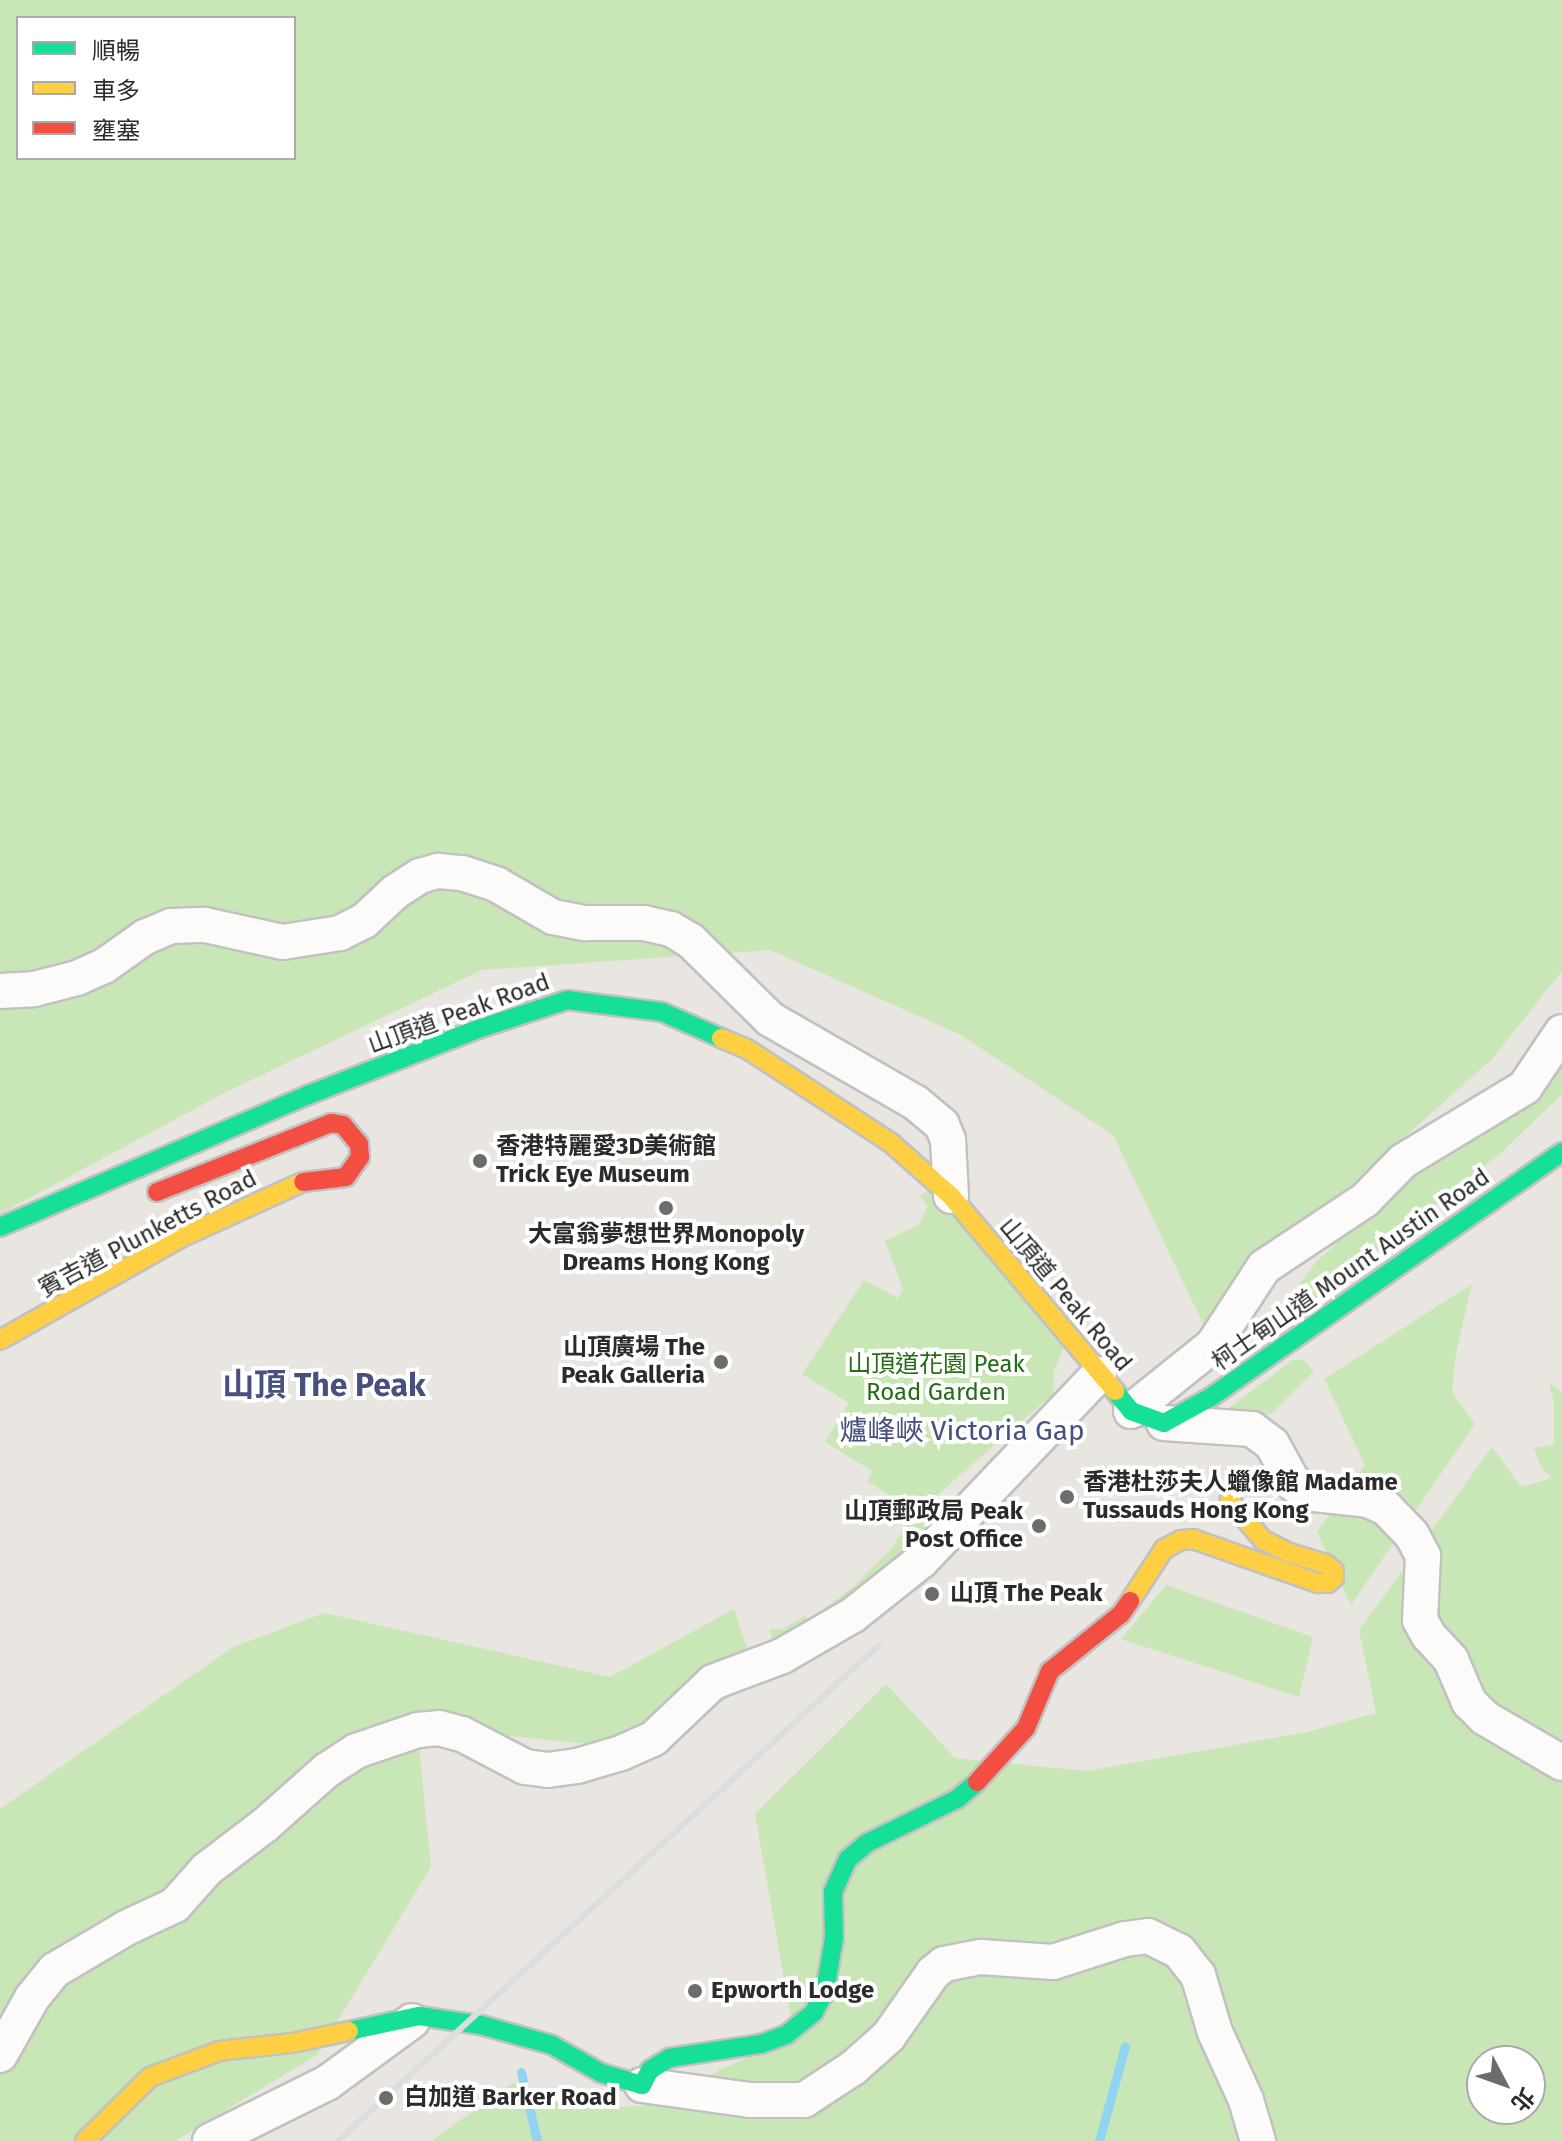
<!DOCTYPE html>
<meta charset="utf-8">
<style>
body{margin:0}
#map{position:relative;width:1562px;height:2141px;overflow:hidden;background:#e9e5e0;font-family:"Fira Sans","Noto Sans TC",sans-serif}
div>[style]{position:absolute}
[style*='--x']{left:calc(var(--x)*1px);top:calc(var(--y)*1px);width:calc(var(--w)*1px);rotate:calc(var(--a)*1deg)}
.green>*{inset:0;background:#c9e7b6}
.stream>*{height:9px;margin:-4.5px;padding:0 4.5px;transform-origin:4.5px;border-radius:4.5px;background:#8fd4f0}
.roads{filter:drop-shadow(2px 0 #c2c1c2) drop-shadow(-2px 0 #c2c1c2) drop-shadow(0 2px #c2c1c2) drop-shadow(0 -2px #c2c1c2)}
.street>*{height:34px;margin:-17px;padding:0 17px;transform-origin:17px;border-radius:17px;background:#fcfbfa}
.fast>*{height:18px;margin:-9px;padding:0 9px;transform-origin:9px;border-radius:9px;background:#16e098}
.slow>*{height:18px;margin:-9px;padding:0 9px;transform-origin:9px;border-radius:9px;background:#ffcf43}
.jam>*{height:18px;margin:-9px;padding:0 9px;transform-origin:9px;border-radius:9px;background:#f24e42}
.rail>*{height:6px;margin:-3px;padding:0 3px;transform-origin:3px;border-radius:3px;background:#dddddf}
.dots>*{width:22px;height:22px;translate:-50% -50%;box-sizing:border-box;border:4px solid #fff;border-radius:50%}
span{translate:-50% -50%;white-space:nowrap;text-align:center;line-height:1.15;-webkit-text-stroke:8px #fff;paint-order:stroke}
.street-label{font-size:24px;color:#2b2b2b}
.poi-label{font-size:24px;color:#2b2b2b;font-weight:700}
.left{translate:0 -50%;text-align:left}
.right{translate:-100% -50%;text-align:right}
.park-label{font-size:24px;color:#256d15}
.quarter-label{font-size:28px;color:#48507e}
.district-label{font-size:32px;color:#48507e;font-weight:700}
.legend{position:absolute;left:16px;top:16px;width:280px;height:144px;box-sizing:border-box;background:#fff;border:2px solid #aaa;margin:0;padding:10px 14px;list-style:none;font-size:24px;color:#2b2b2b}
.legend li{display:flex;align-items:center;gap:16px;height:40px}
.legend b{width:40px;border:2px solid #aaa}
.north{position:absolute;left:1466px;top:2045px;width:80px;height:80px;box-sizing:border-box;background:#fff;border:2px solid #aaa;border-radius:50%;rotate:131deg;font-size:22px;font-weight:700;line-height:32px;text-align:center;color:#2b2b2b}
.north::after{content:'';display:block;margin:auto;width:28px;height:36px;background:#6e6c6a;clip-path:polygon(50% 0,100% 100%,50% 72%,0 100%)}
</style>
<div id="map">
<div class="green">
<div style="clip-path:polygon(evenodd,0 0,1562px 0,1562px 971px,1493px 1058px,1290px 1240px,1205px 1328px,1113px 1135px,959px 1034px,770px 950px,482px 970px,226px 1092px,0 1214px,0 0,18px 18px,294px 18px,294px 158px,18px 158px,18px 18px)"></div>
<div style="clip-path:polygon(1562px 1025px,1562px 1094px,1499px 1155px,1253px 1349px,1315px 1263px,1437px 1149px,1518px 1081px)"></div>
<div style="clip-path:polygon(932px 1189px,1064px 1347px,1054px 1372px,1053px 1394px,918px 1512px,925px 1529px,919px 1549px,774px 1654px,770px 1629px,782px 1629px,805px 1616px,809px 1620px,855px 1585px,890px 1550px,916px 1512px,867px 1481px,872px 1471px,825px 1442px,849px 1403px,802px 1374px,864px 1280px,898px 1298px,903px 1289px,885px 1241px,919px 1224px,928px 1206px,919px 1196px)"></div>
<div style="clip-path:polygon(1472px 1284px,1456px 1353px,1452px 1392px,1475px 1424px,1351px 1605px,1317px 1532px,1365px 1465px,1324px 1379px)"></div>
<div style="clip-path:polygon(1293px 1360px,1303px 1360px,1314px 1371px,1271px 1414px,1221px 1414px)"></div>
<div style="clip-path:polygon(evenodd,1549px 1382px,1562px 1392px,1562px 2141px,431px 2141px,513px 2083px,572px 2109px,642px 2106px,794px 2036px,755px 1814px,886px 1684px,955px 1758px,1087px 1771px,1307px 1732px,1376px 1713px,1359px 1630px,1492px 1447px,1521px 1487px,1552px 1478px,1541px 1467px,1534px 1448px,1554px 1445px,1554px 1403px,1549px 1382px,1482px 2061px,1530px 2061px,1530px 2109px,1482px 2109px,1482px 2061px)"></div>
<div style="clip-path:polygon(1166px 1585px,1313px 1637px,1299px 1697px,1121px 1639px)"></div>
<div style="clip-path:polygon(734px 1609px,757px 1679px,648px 1750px,417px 1727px,431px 1867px,317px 2055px,175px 2141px,0 2141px,0 1809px,233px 1647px,324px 1613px,610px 1677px)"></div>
</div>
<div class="stream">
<div style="--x:521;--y:2072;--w:71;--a:76.9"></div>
<div style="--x:1099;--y:2141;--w:98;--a:-74.7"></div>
</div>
<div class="roads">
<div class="street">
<div style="--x:0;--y:991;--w:34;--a:-3"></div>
<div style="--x:34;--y:989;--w:44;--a:-14.3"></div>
<div style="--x:77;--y:978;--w:30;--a:-24"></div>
<div style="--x:104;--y:966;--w:50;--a:-35.3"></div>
<div style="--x:145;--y:937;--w:28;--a:-23"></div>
<div style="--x:171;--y:926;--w:34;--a:-2"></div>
<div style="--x:205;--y:925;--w:80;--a:12.3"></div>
<div style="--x:283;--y:942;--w:58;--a:-9"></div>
<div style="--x:340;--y:933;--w:27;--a:-27"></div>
<div style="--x:364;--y:921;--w:42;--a:-43.1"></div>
<div style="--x:395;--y:892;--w:30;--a:-33"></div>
<div style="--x:420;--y:876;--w:19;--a:-16"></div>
<div style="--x:438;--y:871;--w:24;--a:5"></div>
<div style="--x:462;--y:873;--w:36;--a:18"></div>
<div style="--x:496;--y:884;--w:66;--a:30.1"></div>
<div style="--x:553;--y:917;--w:33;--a:11"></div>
<div style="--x:585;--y:923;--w:59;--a:0"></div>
<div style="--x:644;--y:923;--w:28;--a:13"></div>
<div style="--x:671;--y:929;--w:23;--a:31"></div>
<div style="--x:691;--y:941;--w:111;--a:44.6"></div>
<div style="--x:770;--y:1019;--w:168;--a:29.9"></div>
<div style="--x:916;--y:1103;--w:34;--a:40"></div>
<div style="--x:942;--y:1125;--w:16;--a:68"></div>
<div style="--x:948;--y:1140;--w:56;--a:86.9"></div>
<div style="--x:1131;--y:1411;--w:105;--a:-38.8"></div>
<div style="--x:1213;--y:1345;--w:93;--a:-56.8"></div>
<div style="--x:1264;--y:1267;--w:121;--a:-33.6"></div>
<div style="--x:1365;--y:1200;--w:54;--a:-45.7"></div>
<div style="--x:1403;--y:1161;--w:143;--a:-31.2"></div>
<div style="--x:1525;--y:1087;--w:66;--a:-56.1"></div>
<div style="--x:1164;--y:1423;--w:88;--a:3.9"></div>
<div style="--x:1252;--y:1429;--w:25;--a:37"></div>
<div style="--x:1272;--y:1444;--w:46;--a:61.2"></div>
<div style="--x:1294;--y:1484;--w:14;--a:39"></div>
<div style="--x:1305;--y:1493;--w:63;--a:6.3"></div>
<div style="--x:1368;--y:1500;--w:20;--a:24"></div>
<div style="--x:1386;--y:1508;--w:37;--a:46"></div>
<div style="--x:1412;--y:1535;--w:24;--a:62"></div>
<div style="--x:1423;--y:1556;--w:64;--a:92.7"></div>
<div style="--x:1420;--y:1620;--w:18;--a:61"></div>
<div style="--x:1429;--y:1636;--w:33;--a:47"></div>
<div style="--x:1451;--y:1660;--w:46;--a:66.8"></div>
<div style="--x:1469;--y:1702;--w:23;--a:45"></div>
<div style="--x:1485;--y:1718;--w:89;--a:30.3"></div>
<div style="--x:0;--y:2055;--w:65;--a:-60.7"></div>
<div style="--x:32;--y:1998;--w:36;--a:-51"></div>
<div style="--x:55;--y:1970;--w:82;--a:-30.6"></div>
<div style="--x:126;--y:1928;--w:54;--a:-25.1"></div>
<div style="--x:175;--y:1905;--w:48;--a:-48.4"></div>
<div style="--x:207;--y:1869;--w:73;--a:-37.2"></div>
<div style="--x:265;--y:1825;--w:83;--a:-41.6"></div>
<div style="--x:327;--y:1770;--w:35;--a:-33"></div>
<div style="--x:356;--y:1751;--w:65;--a:-18.7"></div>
<div style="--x:418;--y:1730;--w:21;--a:-5"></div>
<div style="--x:439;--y:1728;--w:24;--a:15"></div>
<div style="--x:462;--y:1734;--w:71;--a:27.6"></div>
<div style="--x:525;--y:1767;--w:23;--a:7"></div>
<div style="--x:548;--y:1770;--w:29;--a:-8"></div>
<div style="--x:577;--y:1766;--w:46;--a:-16.5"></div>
<div style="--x:621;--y:1753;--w:36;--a:-24"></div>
<div style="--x:654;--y:1738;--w:81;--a:-43.5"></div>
<div style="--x:713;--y:1682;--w:74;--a:-20.6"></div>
<div style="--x:782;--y:1656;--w:82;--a:-30"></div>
<div style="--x:853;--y:1615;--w:87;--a:-38.5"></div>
<div style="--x:921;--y:1561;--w:258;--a:-46.4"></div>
<div style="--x:642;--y:2085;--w:109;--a:7.9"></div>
<div style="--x:750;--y:2100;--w:54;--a:0"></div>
<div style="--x:804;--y:2100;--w:59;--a:-33.1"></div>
<div style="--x:853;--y:2068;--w:47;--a:-41.5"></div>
<div style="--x:888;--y:2037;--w:78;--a:-54.9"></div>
<div style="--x:933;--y:1973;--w:14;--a:-39"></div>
<div style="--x:944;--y:1964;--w:38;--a:-11"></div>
<div style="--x:981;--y:1957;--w:72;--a:4"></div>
<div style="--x:1053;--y:1962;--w:76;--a:-17.7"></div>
<div style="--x:1125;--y:1939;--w:23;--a:-7"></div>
<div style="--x:1148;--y:1936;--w:34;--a:26"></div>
<div style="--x:1179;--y:1951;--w:31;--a:52"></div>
<div style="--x:1198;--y:1975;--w:59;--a:73.4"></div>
<div style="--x:1215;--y:2032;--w:75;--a:65.5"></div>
<div style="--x:1246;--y:2100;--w:43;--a:73.7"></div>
<div style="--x:210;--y:2141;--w:131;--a:-26.4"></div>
<div style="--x:327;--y:2083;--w:105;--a:-36.1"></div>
</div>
<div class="fast">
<div style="--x:0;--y:1227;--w:335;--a:-23.2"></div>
<div style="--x:308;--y:1095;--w:182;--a:-21.2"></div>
<div style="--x:478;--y:1029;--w:94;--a:-18"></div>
<div style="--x:567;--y:1000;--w:96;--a:7.2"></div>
<div style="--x:662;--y:1012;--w:64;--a:23.8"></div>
<div style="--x:1115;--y:1391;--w:26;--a:51"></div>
<div style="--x:1131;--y:1411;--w:35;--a:20"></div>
<div style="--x:1164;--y:1423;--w:54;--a:-29"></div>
<div style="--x:1211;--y:1397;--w:428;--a:-34.9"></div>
<div style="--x:349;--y:2031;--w:72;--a:-12.1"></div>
<div style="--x:419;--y:2016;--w:63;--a:8.3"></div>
<div style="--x:481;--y:2025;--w:74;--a:15.7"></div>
<div style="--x:552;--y:2045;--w:56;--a:29.7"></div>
<div style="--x:601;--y:2073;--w:43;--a:16.3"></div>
<div style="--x:642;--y:2085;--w:17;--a:-62"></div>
<div style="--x:650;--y:2070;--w:22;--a:-32"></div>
<div style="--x:669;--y:2058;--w:93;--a:-8.7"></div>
<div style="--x:761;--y:2044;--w:27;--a:-20"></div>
<div style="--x:786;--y:2035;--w:36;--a:-39"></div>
<div style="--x:814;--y:2012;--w:24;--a:-62"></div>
<div style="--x:825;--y:1991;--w:54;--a:-80.4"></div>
<div style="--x:834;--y:1938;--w:46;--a:-91.2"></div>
<div style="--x:833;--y:1892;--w:36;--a:-66"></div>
<div style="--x:848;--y:1859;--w:25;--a:-40"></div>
<div style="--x:867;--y:1843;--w:100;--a:-26.1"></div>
<div style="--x:957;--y:1799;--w:26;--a:-40"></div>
</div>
<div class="slow">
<div style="--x:721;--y:1038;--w:28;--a:23"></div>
<div style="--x:747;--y:1049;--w:172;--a:33.1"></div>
<div style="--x:891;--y:1143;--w:80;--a:41.5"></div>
<div style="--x:951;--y:1196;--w:255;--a:49.9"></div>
<div style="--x:0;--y:1340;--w:207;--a:-29.5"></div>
<div style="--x:180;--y:1238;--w:135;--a:-24.5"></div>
<div style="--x:1130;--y:1601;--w:62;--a:-56.8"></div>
<div style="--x:1164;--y:1549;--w:19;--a:-28"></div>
<div style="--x:1181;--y:1540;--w:12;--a:-5"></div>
<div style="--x:1193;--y:1539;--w:133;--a:19.4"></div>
<div style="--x:1318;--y:1583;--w:10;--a:0"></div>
<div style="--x:1328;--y:1583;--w:8;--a:-40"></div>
<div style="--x:1334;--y:1578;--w:7;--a:-90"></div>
<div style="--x:1334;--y:1571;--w:11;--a:-139"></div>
<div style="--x:1326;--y:1564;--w:39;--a:-163"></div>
<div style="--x:1289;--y:1553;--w:29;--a:-153"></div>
<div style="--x:1263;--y:1540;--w:52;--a:-130.4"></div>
<div style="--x:85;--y:2141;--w:91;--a:-44.6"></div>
<div style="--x:150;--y:2077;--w:74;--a:-20.6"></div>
<div style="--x:219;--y:2051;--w:73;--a:-6.3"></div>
<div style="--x:292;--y:2043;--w:58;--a:-11.9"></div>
</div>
<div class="jam">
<div style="--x:157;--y:1192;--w:187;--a:-21.6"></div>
<div style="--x:331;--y:1123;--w:12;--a:9"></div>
<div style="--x:343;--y:1125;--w:25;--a:50"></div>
<div style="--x:359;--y:1144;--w:13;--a:86"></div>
<div style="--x:360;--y:1157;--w:24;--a:125"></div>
<div style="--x:346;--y:1177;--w:43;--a:173.4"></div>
<div style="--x:977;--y:1782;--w:73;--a:-47.8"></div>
<div style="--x:1026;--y:1728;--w:62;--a:-67.2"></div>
<div style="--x:1050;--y:1671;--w:91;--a:-38.8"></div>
<div style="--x:1121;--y:1614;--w:16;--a:-55"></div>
</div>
</div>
<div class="rail">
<div style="--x:338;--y:2141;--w:733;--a:-42.51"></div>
</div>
<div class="dots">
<div style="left:480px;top:1161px;background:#6e6c6a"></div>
<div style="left:666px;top:1208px;background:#6e6c6a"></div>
<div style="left:721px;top:1362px;background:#6e6c6a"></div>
<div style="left:1067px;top:1497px;background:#6e6c6a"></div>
<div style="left:1039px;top:1526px;background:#6e6c6a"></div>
<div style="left:932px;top:1594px;background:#6e6c6a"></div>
<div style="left:695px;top:1991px;background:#6e6c6a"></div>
<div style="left:386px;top:2098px;background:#6e6c6a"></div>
</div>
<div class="street-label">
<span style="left:459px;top:1014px;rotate:-20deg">山頂道 Peak Road</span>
<span style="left:148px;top:1234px;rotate:-28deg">賓吉道 Plunketts Road</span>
<span style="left:1351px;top:1270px;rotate:-35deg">柯士甸山道 Mount Austin Road</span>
<span style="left:1065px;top:1295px;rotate:50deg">山頂道 Peak Road</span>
</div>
<div class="poi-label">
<span class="left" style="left:496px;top:1161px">香港特麗愛3D美術館<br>Trick Eye Museum</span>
<span style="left:666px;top:1249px">大富翁夢想世界Monopoly<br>Dreams Hong Kong</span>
<span class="right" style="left:705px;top:1362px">山頂廣場 The<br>Peak Galleria</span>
<span class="left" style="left:1083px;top:1497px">香港杜莎夫人蠟像館 Madame<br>Tussauds Hong Kong</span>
<span class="right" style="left:1023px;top:1526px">山頂郵政局 Peak<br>Post Office</span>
<span class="left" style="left:950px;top:1594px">山頂 The Peak</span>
<span class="left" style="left:711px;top:1991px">Epworth Lodge</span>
<span class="left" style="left:404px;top:2098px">白加道 Barker Road</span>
</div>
<div class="park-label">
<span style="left:936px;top:1379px">山頂道花園 Peak<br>Road Garden</span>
</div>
<div class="quarter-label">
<span style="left:962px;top:1431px">爐峰峽 Victoria Gap</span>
</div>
<div class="district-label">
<span style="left:324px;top:1385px">山頂 The Peak</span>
</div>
<ul class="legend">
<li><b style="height:10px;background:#16e098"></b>順暢</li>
<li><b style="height:10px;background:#ffcf43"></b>車多</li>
<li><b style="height:10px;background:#f24e42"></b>壅塞</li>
</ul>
<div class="north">北</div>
</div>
